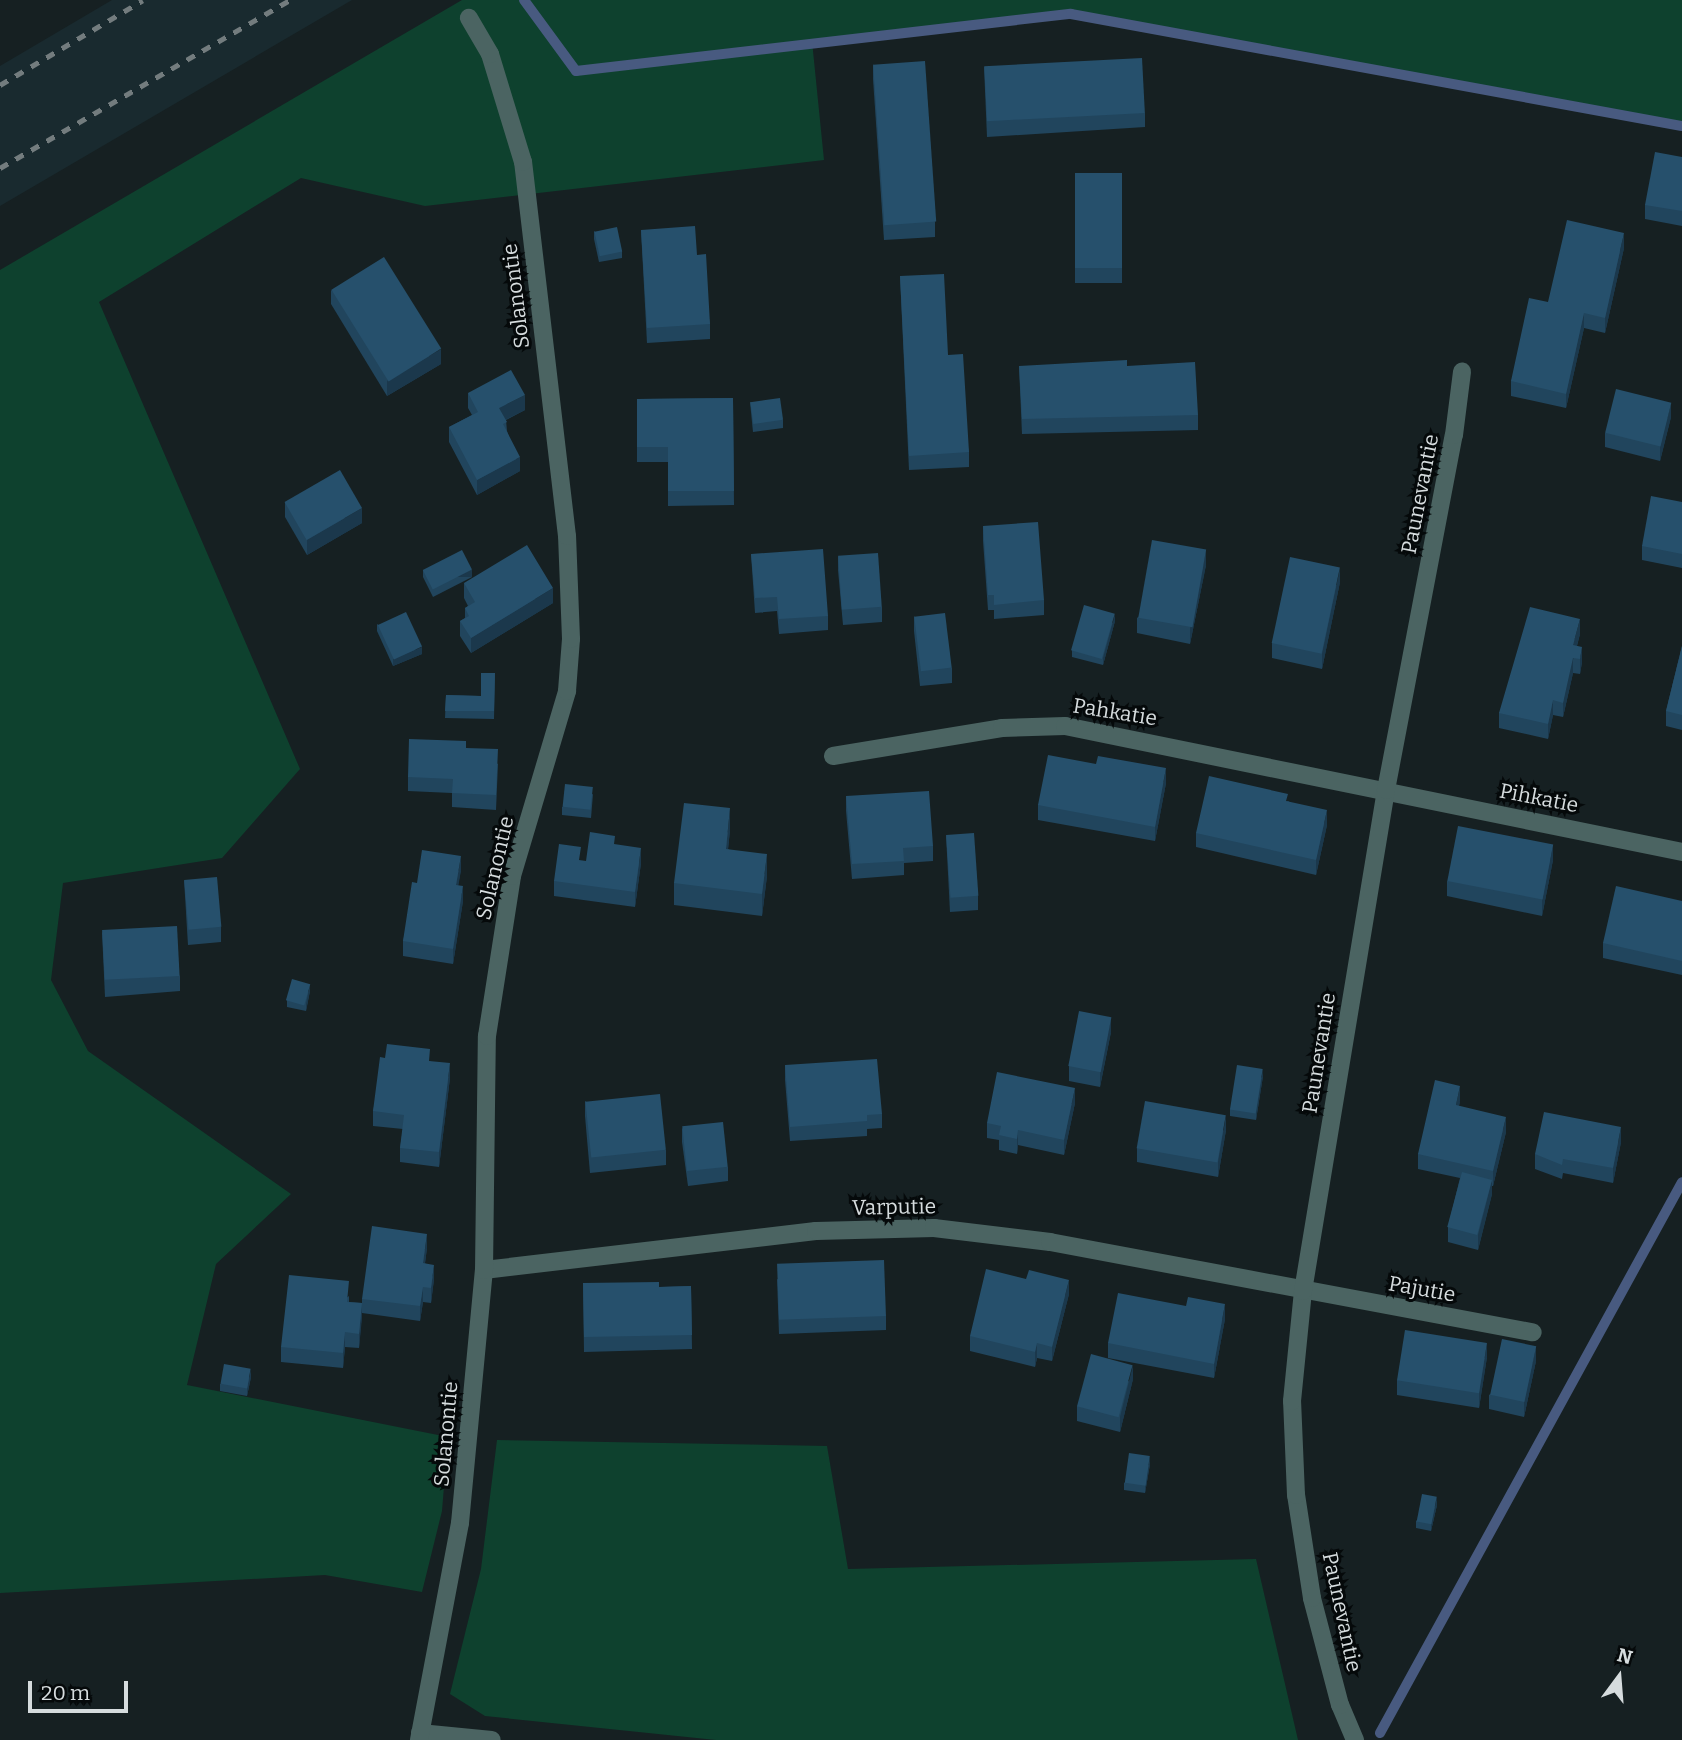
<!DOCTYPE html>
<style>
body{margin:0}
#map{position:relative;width:1682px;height:1740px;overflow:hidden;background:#162022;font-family:Bitter,serif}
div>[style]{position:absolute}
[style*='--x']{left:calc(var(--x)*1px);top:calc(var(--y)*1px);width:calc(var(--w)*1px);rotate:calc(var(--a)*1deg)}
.built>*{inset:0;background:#192a2f}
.green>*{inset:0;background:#0e412e}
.stream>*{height:10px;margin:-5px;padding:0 5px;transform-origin:5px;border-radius:5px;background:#485a80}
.street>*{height:18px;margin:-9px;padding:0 9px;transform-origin:9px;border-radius:9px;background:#4b6462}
.rail>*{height:5px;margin-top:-2.5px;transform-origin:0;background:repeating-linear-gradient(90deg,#737c7e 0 9px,transparent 0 18px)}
.wall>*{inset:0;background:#21455d;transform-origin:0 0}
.shaded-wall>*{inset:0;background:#1b384c;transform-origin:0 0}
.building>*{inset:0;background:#26506c;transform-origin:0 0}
span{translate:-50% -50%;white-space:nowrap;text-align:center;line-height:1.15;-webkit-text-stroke:6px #05090a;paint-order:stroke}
.street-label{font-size:21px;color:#d6dcde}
.north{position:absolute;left:1584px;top:1642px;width:70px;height:70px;-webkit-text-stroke:5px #05090a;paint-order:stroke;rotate:16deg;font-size:19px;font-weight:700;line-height:28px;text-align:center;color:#d6dcde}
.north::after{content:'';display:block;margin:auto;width:24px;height:32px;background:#d6dcde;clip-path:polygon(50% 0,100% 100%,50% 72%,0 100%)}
.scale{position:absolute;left:28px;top:1681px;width:100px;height:32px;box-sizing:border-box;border:4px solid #d6dcde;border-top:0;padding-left:9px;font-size:21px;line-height:24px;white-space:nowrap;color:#d6dcde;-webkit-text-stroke:5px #05090a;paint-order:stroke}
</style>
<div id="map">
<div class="built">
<div style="clip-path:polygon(112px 0,352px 0,0 206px,0 66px)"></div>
</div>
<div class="green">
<div style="clip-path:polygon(462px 0,1682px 0,1682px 126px,1071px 14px,812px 41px,824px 160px,425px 206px,301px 178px,99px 302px,300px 769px,222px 858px,63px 883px,51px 980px,88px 1051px,291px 1194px,216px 1264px,187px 1385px,448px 1437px,442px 1511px,422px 1592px,325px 1575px,0 1593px,0 270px)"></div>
<div style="clip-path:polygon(497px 1440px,827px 1446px,848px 1569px,1256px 1559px,1298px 1740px,716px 1740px,485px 1716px,450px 1694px,481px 1569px)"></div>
</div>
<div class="stream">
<div style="--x:524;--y:0;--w:88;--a:53.8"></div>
<div style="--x:576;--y:71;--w:498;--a:-6.6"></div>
<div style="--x:1071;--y:14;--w:621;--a:10.39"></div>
<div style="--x:1380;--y:1733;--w:628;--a:-61.27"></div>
</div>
<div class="street">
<div style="--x:833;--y:756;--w:171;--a:-9.4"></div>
<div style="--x:1002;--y:728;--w:63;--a:-1.8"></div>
<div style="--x:1065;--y:726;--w:630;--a:11.54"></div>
<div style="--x:484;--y:1270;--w:334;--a:-6.7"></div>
<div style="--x:816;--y:1231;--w:118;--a:-1.5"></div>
<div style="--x:934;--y:1228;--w:117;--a:6.9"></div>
<div style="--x:1050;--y:1242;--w:491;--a:10.6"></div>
<div style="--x:420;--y:1733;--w:72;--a:5.6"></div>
<div style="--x:419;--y:1740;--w:221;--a:-79.3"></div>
<div style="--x:460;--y:1523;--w:254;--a:-84.6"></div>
<div style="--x:484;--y:1270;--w:234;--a:-89.3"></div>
<div style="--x:487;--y:1036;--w:162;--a:-81.1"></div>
<div style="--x:512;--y:876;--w:193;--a:-73.4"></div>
<div style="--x:567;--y:691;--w:52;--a:-85.6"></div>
<div style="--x:571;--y:639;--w:103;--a:-92.2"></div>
<div style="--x:567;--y:536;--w:377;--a:-96.7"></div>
<div style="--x:523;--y:162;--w:113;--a:-107"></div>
<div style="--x:490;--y:54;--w:42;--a:-120.3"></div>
<div style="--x:1355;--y:1740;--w:38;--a:-113"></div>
<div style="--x:1340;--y:1705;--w:111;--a:-104.7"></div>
<div style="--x:1312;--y:1598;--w:104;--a:-98.8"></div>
<div style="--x:1296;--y:1495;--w:94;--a:-92.4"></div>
<div style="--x:1292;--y:1401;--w:111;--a:-84.3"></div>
<div style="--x:1303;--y:1291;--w:508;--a:-80.59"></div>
<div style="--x:1386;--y:790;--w:361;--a:-79.2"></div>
<div style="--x:1454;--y:435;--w:64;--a:-82.8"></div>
</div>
<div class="rail">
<div style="--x:0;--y:85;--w:166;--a:-30.7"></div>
<div style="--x:0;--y:168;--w:335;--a:-30.1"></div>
</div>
<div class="wall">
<div style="clip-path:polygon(873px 64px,935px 222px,935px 237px,884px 240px,873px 79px)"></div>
<div style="clip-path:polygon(984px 67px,1145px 113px,1145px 127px,987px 137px)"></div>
<div style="clip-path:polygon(1682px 157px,1682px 226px,1645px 219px,1645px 205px)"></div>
<div style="left:1075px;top:173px;width:47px;height:110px"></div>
<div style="clip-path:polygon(641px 230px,697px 255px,710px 324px,710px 339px,647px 343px)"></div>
<div style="clip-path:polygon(594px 231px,622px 251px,622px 258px,599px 262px,594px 239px)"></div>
<div style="clip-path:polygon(1624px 248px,1605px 333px,1584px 328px,1566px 408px,1511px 396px,1511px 381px,1548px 302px)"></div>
<div style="clip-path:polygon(900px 276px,948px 355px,969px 452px,969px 467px,909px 470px)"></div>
<div style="clip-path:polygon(331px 290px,441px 364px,387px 396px,331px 304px)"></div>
<div style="clip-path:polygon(1019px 366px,1127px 366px,1198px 415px,1198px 430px,1022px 434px)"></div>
<div style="clip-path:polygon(468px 393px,525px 410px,506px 420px,507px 431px,520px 471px,477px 495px,449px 442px,449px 427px,472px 415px,468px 408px)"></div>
<div style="clip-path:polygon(733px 398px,734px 505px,668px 506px,668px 462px,637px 462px,637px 399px)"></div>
<div style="clip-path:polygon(750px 402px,783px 420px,783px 428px,753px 432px)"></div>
<div style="clip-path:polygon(1671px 417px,1660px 461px,1605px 447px,1605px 433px)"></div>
<div style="clip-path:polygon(285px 502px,362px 523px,307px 555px,285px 517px)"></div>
<div style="clip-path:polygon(1682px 502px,1682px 568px,1642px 560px,1642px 546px)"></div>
<div style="clip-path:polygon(983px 526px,1044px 600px,1044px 615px,994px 619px,994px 610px,988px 610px,983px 541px)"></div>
<div style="clip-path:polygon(751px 554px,828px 616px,828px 630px,779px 634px,777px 611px,755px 613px)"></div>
<div style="clip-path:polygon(838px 556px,882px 607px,882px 622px,843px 625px,838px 570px)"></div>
<div style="clip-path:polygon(1206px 565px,1190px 644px,1137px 633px,1137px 618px)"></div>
<div style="clip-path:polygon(423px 570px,472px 577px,433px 597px,423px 577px)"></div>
<div style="clip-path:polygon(1340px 582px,1322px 669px,1272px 658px,1272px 643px)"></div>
<div style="clip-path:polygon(464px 583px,553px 603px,471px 653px,460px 636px,460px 621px,465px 618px,465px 608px,468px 606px,464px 598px)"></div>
<div style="clip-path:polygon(914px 616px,952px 668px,952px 683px,920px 686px,914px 631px)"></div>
<div style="clip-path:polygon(1115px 621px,1103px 665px,1072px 657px,1072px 650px)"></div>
<div style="clip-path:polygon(377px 624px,422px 654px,393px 666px,377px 631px)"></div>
<div style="clip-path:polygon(1580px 634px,1577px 646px,1582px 662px,1580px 674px,1573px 673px,1563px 717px,1553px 715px,1548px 739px,1499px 728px,1499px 713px)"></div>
<div style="clip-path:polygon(1682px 646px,1682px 730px,1666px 726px,1666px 711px)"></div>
<div style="clip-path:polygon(495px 673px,494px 719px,445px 718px,446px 695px,481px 696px)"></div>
<div style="clip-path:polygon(466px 748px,498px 764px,496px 810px,452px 807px,452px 793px,408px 791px,408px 777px)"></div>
<div style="clip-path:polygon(1096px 764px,1166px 783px,1155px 841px,1038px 820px,1038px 805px)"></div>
<div style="clip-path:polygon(593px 794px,591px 818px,562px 815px,562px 807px)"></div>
<div style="clip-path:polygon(846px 796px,933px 846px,933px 861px,904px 863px,904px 875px,852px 879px,846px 811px)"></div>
<div style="clip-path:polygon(1288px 801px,1327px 825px,1316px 875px,1196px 847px,1196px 833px)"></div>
<div style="clip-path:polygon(730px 830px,728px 849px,767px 876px,762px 916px,674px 905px,674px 883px)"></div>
<div style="clip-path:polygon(946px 835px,978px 896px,978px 910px,950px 912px)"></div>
<div style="clip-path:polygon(615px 845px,641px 863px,635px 907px,554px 896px,554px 881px,581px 861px,586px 861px)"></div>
<div style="clip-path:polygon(1553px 860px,1542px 916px,1447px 896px,1447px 881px)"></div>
<div style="clip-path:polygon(461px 870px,458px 885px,463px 901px,453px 964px,403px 956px,403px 941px,417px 883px)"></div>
<div style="clip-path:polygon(184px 880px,221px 927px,221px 942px,188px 945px)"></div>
<div style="clip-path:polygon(1682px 901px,1682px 975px,1603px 958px,1603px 943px)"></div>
<div style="clip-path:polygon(102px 932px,180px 976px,180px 991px,105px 997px)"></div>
<div style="clip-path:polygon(310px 991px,306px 1011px,287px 1007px,287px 1000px)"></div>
<div style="clip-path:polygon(1111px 1032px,1100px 1087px,1069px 1081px,1069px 1066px)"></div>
<div style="clip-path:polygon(385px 1058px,430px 1061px,450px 1078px,439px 1167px,400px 1162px,400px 1148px,403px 1129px,373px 1126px,373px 1111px)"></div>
<div style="clip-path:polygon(785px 1065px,882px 1114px,882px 1128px,867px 1129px,867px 1136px,790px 1141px,785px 1080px)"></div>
<div style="clip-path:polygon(1263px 1076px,1256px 1120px,1230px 1116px,1230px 1109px)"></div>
<div style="clip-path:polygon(585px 1101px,666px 1150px,666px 1165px,590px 1173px,585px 1116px)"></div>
<div style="clip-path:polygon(1460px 1101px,1459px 1106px,1506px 1132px,1493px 1186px,1492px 1186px,1492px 1194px,1478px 1250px,1448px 1242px,1448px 1227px,1460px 1178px,1418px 1169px,1418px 1154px)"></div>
<div style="clip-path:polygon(1075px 1103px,1064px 1155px,1018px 1145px,1017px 1154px,999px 1150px,999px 1140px,987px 1138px,987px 1123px)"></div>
<div style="clip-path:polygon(682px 1128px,728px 1167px,728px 1181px,688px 1186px,682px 1142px)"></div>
<div style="clip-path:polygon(1226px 1130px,1218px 1177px,1137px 1162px,1137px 1148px)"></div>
<div style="clip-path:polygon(1621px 1142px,1613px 1183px,1563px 1173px,1562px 1179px,1535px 1169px,1535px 1154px)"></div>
<div style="clip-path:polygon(427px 1248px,425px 1263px,434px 1279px,431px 1303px,423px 1302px,420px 1321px,362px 1313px,359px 1348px,345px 1347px,343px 1368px,281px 1362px,281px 1347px,349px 1296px,349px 1302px,362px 1303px,362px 1299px)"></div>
<div style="clip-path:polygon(777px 1279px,886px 1316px,886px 1330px,779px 1334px)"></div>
<div style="clip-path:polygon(583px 1283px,659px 1287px,691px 1286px,692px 1349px,584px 1352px)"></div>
<div style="clip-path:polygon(1069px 1294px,1052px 1361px,1037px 1358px,1035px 1367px,970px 1351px,970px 1336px)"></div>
<div style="clip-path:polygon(1225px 1319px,1214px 1378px,1108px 1358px,1108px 1343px)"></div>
<div style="clip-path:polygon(1487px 1357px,1479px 1408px,1397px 1395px,1397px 1380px)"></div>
<div style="clip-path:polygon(1536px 1361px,1524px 1417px,1489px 1409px,1489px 1395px)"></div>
<div style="clip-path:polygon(251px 1377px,247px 1396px,220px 1391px,220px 1384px)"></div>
<div style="clip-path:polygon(1133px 1379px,1120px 1432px,1077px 1421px,1077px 1406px)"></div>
<div style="clip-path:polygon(1150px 1464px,1145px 1493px,1124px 1490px,1124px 1483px)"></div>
<div style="clip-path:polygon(1437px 1505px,1431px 1531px,1416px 1528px,1416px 1521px)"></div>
</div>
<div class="shaded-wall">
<div style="clip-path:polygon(1624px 233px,1624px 248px,1605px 333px,1605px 318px)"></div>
<div style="clip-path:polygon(1584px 313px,1584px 328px,1566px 408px,1566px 394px)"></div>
<div style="clip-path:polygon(441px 349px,441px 364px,387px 396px,387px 381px)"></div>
<div style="clip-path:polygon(525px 395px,525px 410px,499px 423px,499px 408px)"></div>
<div style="clip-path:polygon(1671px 403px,1671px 417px,1660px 461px,1660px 447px)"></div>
<div style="clip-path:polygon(520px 457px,520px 471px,477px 495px,477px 480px)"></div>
<div style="clip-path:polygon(362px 508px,362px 523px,307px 555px,307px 540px)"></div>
<div style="clip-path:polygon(1206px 550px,1206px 565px,1190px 644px,1190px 629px)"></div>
<div style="clip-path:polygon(1340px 568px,1340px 582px,1322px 669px,1322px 654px)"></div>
<div style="left:472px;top:570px;width:7px;height:44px;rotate:90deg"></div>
<div style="clip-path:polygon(553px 588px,553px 603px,471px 653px,471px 638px)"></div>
<div style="clip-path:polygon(1115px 614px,1115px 621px,1103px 665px,1103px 658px)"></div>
<div style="clip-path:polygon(1580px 619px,1580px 634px,1573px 660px,1573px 673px,1563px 717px,1563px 703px,1573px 645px)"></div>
<div style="clip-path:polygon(422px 647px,422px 654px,393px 666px,393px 659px)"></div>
<div style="clip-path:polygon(1582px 647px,1582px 662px,1580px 674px,1580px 659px)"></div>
<div style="clip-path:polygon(1553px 700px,1553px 715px,1548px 739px,1548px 724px)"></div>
<div style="clip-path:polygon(1166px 768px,1166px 783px,1155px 841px,1155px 827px)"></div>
<div style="clip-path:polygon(730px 808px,730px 830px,726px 870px,726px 849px)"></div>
<div style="clip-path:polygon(1327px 810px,1327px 825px,1316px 875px,1316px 860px)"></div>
<div style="clip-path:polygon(1553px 845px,1553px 860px,1542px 916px,1542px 901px)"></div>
<div style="clip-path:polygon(641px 848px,641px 863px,635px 907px,635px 892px)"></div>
<div style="clip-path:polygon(767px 854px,767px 876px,762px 916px,762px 894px)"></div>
<div style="clip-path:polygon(461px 856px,461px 870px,456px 900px,456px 885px)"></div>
<div style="clip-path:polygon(463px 886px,463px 901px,453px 964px,453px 949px)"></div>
<div style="clip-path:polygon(310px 984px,310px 991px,306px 1011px,306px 1004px)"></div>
<div style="clip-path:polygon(1111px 1017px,1111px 1032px,1100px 1087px,1100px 1072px)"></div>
<div style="clip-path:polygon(450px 1063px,450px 1078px,439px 1167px,439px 1152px)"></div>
<div style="clip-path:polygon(1263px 1069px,1263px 1076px,1256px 1120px,1256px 1113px)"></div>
<div style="clip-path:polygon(1460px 1086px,1460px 1101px,1456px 1120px,1456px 1105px)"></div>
<div style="clip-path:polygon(1075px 1088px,1075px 1103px,1064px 1155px,1064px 1140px)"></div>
<div style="clip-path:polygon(1226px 1115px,1226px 1130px,1218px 1177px,1218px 1162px)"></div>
<div style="clip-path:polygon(1506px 1117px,1506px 1132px,1493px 1186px,1493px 1171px)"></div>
<div style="clip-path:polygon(1621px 1127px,1621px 1142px,1613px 1183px,1613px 1168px)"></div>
<div style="clip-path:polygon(1018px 1130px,1018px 1145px,1017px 1154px,1017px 1139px)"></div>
<div style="clip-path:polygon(1492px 1180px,1492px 1194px,1478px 1250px,1478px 1235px)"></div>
<div style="clip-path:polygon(427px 1234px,427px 1248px,423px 1278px,423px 1263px)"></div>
<div style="clip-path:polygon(434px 1265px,434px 1279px,431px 1303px,431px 1288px)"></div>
<div style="clip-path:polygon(1069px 1280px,1069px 1294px,1052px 1361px,1052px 1347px)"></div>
<div style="clip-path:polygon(423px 1287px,423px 1302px,420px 1321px,420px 1306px)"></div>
<div style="clip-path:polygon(362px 1303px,362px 1318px,359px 1348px,359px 1334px)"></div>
<div style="clip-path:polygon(1225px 1304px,1225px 1319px,1214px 1378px,1214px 1364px)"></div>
<div style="clip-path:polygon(345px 1332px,345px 1347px,343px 1368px,343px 1353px)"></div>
<div style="clip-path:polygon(1037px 1343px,1037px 1358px,1035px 1367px,1035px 1352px)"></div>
<div style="clip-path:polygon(1487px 1343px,1487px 1357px,1479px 1408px,1479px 1393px)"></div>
<div style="clip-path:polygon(1536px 1346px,1536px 1361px,1524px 1417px,1524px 1402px)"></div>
<div style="clip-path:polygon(1133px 1365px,1133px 1379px,1120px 1432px,1120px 1417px)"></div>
<div style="clip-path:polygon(251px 1369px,251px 1377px,247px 1396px,247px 1389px)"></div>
<div style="clip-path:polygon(1150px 1456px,1150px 1464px,1145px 1493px,1145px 1486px)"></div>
<div style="clip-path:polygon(1437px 1497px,1437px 1505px,1431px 1531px,1431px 1524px)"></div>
</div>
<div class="building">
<div style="left:1142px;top:58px;width:55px;height:158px;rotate:87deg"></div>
<div style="left:925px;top:61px;width:161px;height:52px;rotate:86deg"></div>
<div style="clip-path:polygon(1655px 152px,1682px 157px,1682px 211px,1645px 205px)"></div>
<div style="left:1075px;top:173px;width:47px;height:95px"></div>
<div style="clip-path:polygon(1567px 220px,1624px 233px,1605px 318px,1584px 313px,1566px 394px,1511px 381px,1529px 298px,1548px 302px)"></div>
<div style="clip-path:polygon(695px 226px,697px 255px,706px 254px,710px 324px,647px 328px,641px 230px)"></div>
<div style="left:617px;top:227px;width:25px;height:23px;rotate:78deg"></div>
<div style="left:384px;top:257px;width:108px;height:62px;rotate:58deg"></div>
<div style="clip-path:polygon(944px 274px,948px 355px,963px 354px,969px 452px,909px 456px,900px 276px)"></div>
<div style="clip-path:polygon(1127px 360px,1127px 366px,1195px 362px,1198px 415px,1022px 419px,1019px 366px)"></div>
<div style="clip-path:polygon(511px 370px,525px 395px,499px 408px,507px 422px,503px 424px,520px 457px,477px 480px,449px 427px,478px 412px,468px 393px)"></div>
<div style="left:1616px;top:389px;width:57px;height:45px;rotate:14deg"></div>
<div style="clip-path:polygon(733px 398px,734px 491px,668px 491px,668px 447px,637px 447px,637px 399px)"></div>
<div style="left:780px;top:398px;width:22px;height:30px;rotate:82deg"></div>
<div style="left:340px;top:470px;width:44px;height:64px;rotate:60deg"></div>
<div style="clip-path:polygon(1651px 496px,1682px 502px,1682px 554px,1642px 546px)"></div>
<div style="clip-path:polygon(1038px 522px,1044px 600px,994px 605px,994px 595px,988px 595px,983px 526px)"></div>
<div style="left:1152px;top:540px;width:55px;height:79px;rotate:10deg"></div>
<div style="clip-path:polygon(527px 545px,553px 588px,471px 638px,460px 621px,469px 616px,465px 608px,475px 602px,464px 583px)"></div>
<div style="clip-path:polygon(823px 549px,828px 616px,779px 619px,777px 597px,755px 598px,751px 554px)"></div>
<div style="left:462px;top:550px;width:22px;height:44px;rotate:63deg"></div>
<div style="left:878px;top:553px;width:54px;height:40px;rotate:86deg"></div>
<div style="left:1290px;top:557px;width:51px;height:88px;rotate:12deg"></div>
<div style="left:1084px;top:605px;width:32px;height:47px;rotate:16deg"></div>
<div style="clip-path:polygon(1530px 607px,1580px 619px,1573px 645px,1582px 647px,1580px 659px,1573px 658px,1563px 703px,1553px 700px,1548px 724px,1499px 713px)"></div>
<div style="left:406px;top:612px;width:38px;height:31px;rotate:65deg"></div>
<div style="left:945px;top:613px;width:55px;height:31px;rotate:83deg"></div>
<div style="clip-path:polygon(1682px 646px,1682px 715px,1666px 711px)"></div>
<div style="clip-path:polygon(481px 673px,495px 673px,494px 711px,445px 711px,446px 695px,481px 696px)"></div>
<div style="clip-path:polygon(409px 739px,466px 741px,466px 748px,498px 749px,496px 795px,452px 793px,453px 779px,408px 777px)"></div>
<div style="clip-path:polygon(1048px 755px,1096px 764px,1098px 756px,1166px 768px,1155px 827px,1038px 805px)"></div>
<div style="clip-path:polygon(1209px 776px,1288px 794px,1286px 801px,1327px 810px,1316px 860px,1196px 833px)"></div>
<div style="left:565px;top:784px;width:28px;height:23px;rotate:6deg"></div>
<div style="clip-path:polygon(929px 791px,933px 846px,903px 848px,904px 861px,852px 864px,846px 796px)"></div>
<div style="clip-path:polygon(684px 803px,730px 808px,726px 849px,767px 854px,762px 894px,674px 883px)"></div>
<div style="left:1458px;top:826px;width:97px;height:56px;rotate:11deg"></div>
<div style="clip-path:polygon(590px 832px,615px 836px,614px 844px,641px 848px,635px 892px,554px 881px,559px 844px,581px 847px,579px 860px,586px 861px)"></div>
<div style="left:974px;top:833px;width:63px;height:28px;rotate:86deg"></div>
<div style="clip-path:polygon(422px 850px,461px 856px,456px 885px,463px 886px,453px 949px,403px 941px,412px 882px,417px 883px)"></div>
<div style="left:217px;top:877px;width:50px;height:33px;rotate:85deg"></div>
<div style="clip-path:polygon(1616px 886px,1682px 901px,1682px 961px,1603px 943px)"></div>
<div style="left:177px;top:926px;width:50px;height:75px;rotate:87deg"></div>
<div style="left:292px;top:979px;width:19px;height:22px;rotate:16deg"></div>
<div style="left:1079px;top:1011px;width:33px;height:56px;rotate:11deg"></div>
<div style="clip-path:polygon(387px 1044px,430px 1049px,429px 1061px,450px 1063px,439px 1152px,400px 1148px,404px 1115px,373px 1111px,380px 1057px,385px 1058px)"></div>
<div style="clip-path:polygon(877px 1059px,882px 1114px,867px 1115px,867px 1121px,790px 1127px,785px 1065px)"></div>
<div style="left:1237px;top:1065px;width:26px;height:45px;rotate:9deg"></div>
<div style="clip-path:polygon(997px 1072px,1075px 1088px,1064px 1140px,1018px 1130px,1017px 1139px,999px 1135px,1001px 1126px,987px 1123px)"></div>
<div style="clip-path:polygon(1435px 1080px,1460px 1086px,1456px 1105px,1506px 1117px,1493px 1171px,1418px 1154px)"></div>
<div style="left:660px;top:1094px;width:56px;height:75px;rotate:84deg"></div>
<div style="left:1145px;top:1101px;width:82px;height:48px;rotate:10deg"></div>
<div style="clip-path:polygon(1544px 1112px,1621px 1127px,1613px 1168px,1563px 1159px,1562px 1165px,1535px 1154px)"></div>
<div style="left:723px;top:1122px;width:45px;height:41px;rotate:84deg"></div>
<div style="left:1462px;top:1172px;width:31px;height:57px;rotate:15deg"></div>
<div style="clip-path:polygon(372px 1226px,427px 1234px,423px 1263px,434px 1265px,431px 1288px,423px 1287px,420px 1306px,362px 1299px)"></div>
<div style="left:884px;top:1260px;width:56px;height:107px;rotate:88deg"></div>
<div style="clip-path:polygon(986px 1269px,1026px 1279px,1029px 1270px,1069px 1280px,1052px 1347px,1037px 1343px,1035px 1352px,970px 1336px)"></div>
<div style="clip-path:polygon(289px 1275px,349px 1281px,347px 1302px,362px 1303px,359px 1334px,345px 1332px,343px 1353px,281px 1347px)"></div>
<div style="clip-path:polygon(659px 1282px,659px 1287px,691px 1286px,692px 1335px,584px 1337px,583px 1283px)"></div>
<div style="clip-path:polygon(1118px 1293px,1186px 1306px,1188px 1297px,1225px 1304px,1214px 1364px,1108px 1343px)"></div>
<div style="left:1405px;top:1330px;width:83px;height:51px;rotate:9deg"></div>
<div style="left:1502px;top:1339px;width:35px;height:57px;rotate:12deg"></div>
<div style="left:1091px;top:1354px;width:43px;height:54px;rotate:15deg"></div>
<div style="left:224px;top:1364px;width:27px;height:20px;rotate:10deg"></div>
<div style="left:1129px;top:1453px;width:21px;height:30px;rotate:8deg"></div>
<div style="left:1422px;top:1494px;width:15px;height:28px;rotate:11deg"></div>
</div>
<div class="street-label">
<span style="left:516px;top:296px;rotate:-97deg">Solanontie</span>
<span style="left:1420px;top:494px;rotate:-79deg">Paunevantie</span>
<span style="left:1115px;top:712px;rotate:9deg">Pahkatie</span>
<span style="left:1539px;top:798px;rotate:11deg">Pihkatie</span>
<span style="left:495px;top:868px;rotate:-77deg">Solanontie</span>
<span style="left:1319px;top:1053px;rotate:-81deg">Paunevantie</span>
<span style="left:894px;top:1207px;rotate:-1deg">Varputie</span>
<span style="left:1422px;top:1289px;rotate:10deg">Pajutie</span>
<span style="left:446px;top:1434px;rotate:-85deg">Solanontie</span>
<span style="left:1342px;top:1612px;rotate:78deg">Paunevantie</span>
</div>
<div class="north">N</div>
<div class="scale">20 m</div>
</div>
